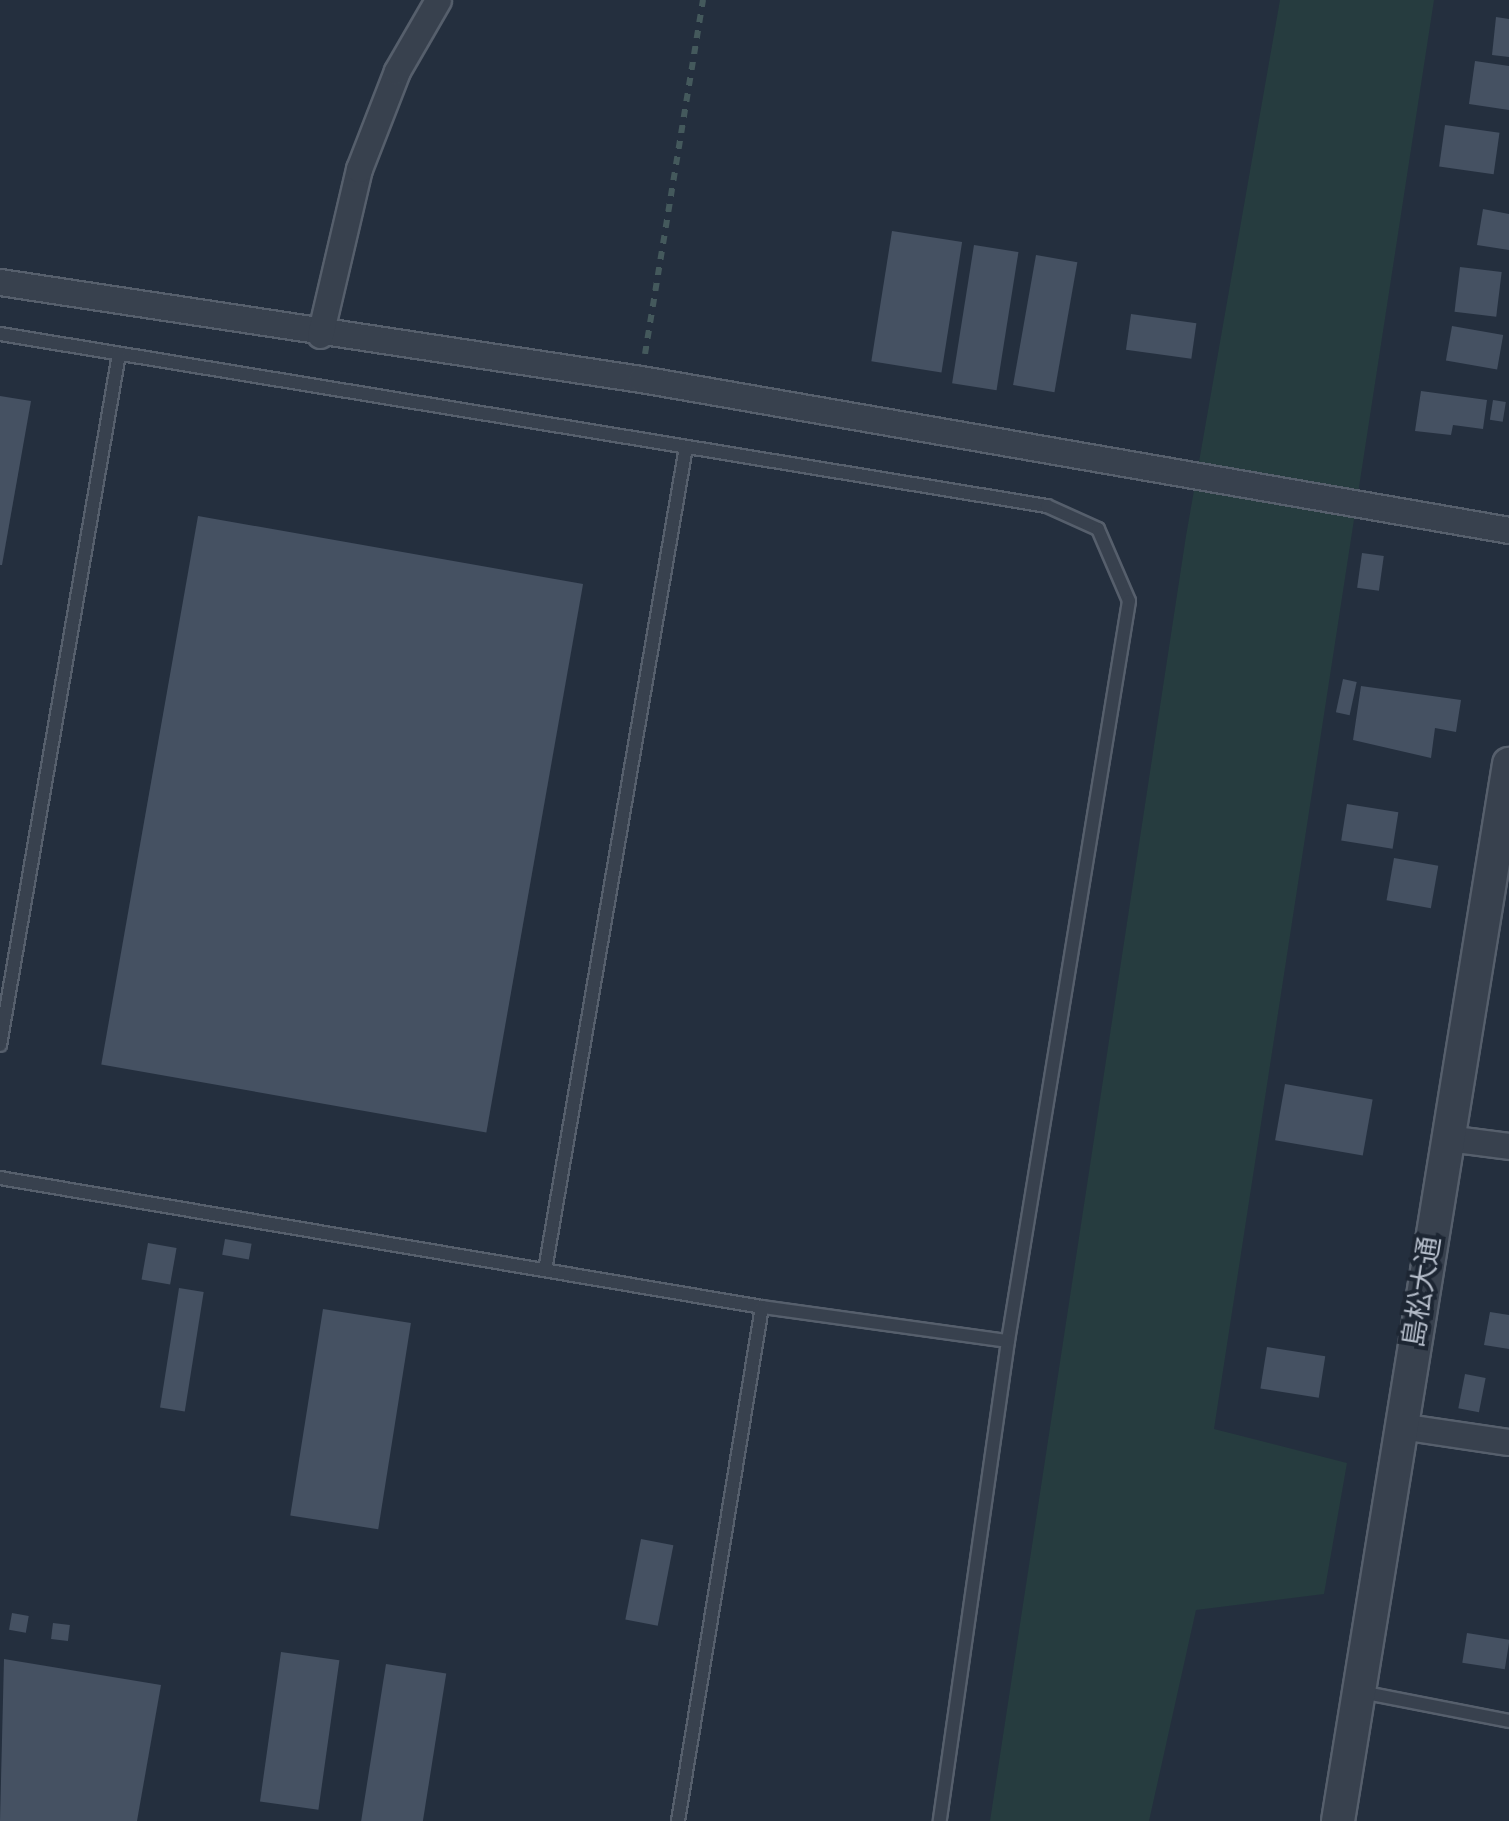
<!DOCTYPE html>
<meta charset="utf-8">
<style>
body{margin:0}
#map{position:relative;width:1509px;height:1821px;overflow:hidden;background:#242f3e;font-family:"Work Sans","Noto Sans JP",sans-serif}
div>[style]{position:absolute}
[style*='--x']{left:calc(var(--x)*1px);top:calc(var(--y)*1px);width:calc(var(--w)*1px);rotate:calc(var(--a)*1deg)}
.green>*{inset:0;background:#263c3f}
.building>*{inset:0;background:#455162;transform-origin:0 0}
.path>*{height:6px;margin-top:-3px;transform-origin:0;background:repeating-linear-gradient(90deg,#44595c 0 8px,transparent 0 16px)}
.roads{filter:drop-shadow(2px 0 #565f6c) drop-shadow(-2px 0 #565f6c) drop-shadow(0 2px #565f6c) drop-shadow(0 -2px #565f6c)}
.service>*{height:12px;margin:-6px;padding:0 6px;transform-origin:6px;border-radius:6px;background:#38414e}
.minor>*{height:25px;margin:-12.5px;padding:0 12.5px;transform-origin:12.5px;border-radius:12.5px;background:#38414e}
.tertiary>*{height:32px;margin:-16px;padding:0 16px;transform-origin:16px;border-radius:16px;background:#38414e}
span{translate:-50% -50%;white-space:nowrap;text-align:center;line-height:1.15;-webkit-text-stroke:8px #1d2633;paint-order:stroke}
.street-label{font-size:28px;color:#b4bcc9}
</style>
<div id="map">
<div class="green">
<div style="clip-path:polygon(1280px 0,1434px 0,1214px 1429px,1347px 1463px,1324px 1594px,1196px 1610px,1149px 1821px,990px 1821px,1186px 536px)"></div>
</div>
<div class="building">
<div style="clip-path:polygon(1496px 17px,1509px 19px,1509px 57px,1492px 55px)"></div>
<div style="clip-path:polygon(1475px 61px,1509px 66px,1509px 110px,1469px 104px)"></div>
<div style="left:1445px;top:125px;width:55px;height:42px;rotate:8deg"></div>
<div style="clip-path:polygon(1483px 209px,1509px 214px,1509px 250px,1477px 245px)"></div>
<div style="left:892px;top:231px;width:71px;height:132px;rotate:9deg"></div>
<div style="left:974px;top:245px;width:45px;height:140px;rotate:9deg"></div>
<div style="left:1036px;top:255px;width:42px;height:132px;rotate:10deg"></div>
<div style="left:1460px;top:267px;width:42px;height:45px;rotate:7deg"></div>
<div style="left:1131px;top:314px;width:66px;height:36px;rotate:8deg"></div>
<div style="left:1452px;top:326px;width:52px;height:35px;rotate:10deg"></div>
<div style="clip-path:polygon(1421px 391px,1487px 400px,1483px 429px,1453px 425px,1451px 435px,1415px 431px)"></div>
<div style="clip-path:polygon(0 396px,31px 401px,2px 565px,0 565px)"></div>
<div style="left:1493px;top:400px;width:13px;height:20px;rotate:9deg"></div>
<div style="left:198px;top:516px;width:391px;height:557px;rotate:10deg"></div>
<div style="left:1362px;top:553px;width:22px;height:35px;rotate:8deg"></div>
<div style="left:1343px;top:679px;width:14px;height:34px;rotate:12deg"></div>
<div style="clip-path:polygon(1361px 686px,1461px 700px,1456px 732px,1435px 728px,1431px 758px,1353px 740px)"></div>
<div style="left:1347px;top:804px;width:52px;height:37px;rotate:9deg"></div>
<div style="left:1394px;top:858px;width:45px;height:43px;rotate:10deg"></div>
<div style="left:1285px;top:1084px;width:89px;height:57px;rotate:10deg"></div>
<div style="left:225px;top:1239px;width:27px;height:16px;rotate:10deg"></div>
<div style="left:148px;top:1243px;width:29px;height:37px;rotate:10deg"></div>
<div style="left:179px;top:1288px;width:25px;height:121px;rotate:9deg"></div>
<div style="left:323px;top:1309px;width:89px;height:209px;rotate:9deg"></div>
<div style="clip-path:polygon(1490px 1312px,1509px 1315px,1509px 1349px,1484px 1345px)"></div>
<div style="left:1267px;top:1347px;width:59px;height:42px;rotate:9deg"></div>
<div style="left:1465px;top:1374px;width:21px;height:35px;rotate:11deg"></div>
<div style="left:641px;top:1539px;width:33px;height:82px;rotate:11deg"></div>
<div style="left:12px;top:1613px;width:17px;height:17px;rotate:10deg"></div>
<div style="left:53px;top:1623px;width:17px;height:16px;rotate:7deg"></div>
<div style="left:1467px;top:1633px;width:43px;height:30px;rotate:9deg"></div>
<div style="left:281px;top:1652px;width:59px;height:151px;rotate:8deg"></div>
<div style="clip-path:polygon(4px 1659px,161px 1685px,137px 1821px,0 1821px)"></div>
<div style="left:386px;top:1664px;width:61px;height:159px;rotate:9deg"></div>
</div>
<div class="path">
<div style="--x:645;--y:354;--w:359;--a:-80.7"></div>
</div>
<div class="roads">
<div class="service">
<div style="--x:0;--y:334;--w:1061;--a:9.33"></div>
<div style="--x:1047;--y:506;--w:56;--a:24.3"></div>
<div style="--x:1098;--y:529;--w:78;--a:66.7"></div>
<div style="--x:1129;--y:601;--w:750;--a:99.29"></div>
<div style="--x:1008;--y:1341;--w:485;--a:98.1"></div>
<div style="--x:0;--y:1045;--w:701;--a:-80.23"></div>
<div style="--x:0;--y:1178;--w:773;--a:9.61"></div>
<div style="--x:762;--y:1307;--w:248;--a:7.9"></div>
<div style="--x:545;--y:1270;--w:835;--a:-80.28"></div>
<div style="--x:1361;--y:1692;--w:151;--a:11.1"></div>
<div style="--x:678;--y:1821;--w:521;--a:-80.72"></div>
</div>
<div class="minor">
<div style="--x:0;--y:282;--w:648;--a:8.61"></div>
<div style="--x:641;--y:379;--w:881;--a:9.87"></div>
<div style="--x:320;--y:335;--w:171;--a:-76.8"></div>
<div style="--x:359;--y:169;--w:105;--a:-68.8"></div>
<div style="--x:397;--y:71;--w:82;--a:-60"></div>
<div style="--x:1447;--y:1138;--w:63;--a:7.4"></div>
<div style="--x:1400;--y:1426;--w:110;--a:8.4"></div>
</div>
<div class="tertiary">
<div style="--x:1338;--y:1821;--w:1071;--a:-80.81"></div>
</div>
</div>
<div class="street-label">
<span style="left:1422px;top:1292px;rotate:-81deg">島松大通</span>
</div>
</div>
